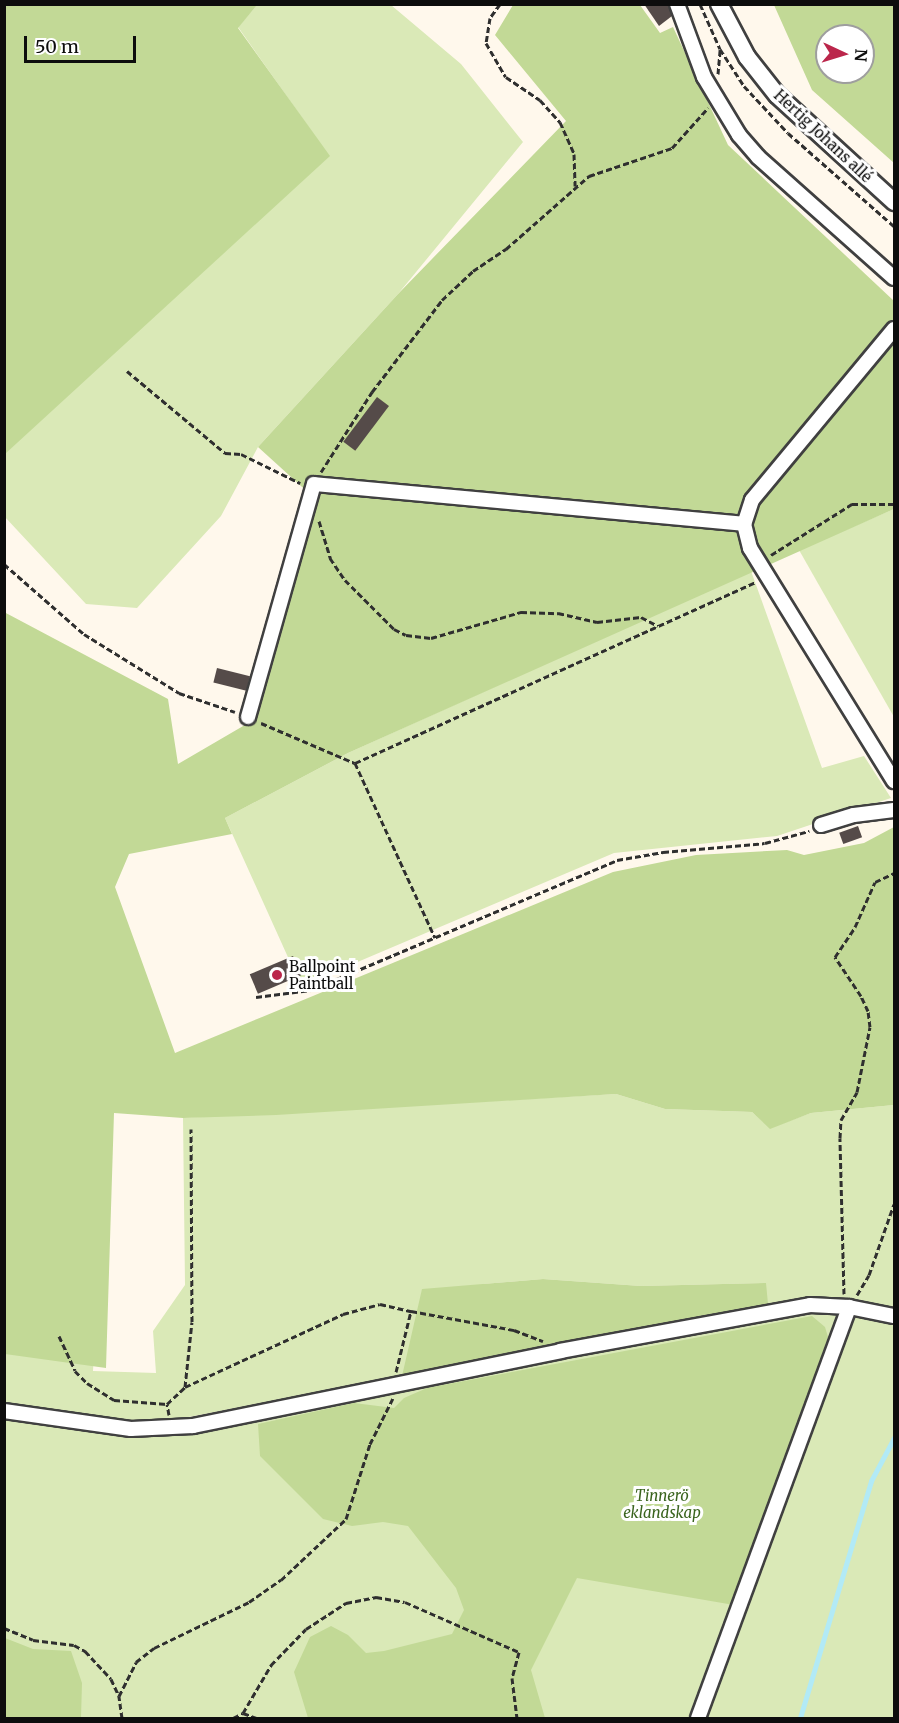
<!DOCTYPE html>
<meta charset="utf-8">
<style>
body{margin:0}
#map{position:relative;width:899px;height:1723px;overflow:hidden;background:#fff8ec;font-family:Merriweather,serif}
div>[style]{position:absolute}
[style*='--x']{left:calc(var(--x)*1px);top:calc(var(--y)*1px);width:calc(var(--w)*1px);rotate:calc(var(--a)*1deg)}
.green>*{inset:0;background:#dae9b7}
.forest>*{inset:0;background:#c2d996}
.stream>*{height:4.5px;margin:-2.25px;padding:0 2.25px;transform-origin:2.25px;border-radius:2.25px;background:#b2eaf6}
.building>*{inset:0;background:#554b49;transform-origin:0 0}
.path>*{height:3px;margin-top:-1.5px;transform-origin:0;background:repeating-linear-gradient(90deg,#2f2f2f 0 6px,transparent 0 9px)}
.roads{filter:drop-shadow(2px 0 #404040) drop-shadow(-2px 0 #404040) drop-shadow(0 2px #404040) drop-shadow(0 -2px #404040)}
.minor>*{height:14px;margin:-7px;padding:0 7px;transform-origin:7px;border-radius:7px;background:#fff}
.tertiary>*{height:16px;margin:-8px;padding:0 8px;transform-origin:8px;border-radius:8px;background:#fff}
.dots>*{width:16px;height:16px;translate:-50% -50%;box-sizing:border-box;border:3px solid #fff;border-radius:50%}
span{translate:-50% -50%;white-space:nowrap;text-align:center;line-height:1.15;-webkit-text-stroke:6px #fff;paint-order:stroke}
.street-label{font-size:15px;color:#0d0d0d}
.poi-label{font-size:15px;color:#0d0d0d}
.left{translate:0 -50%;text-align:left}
.park-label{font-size:15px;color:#3a641e;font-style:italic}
.frame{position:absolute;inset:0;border:6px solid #0d0d0d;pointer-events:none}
.north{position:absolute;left:815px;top:24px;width:60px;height:60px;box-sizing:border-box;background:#fff;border:2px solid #9e9e9e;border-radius:50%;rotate:94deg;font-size:16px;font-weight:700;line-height:24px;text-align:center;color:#0d0d0d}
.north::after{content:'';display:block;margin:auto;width:21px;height:27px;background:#bb264b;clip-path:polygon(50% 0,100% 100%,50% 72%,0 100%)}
.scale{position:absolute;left:24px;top:36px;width:112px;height:27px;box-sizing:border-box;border:3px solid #0d0d0d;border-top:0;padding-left:8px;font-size:18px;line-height:21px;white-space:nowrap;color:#0d0d0d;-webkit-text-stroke:4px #fff;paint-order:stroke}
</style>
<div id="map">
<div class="green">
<div style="clip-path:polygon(257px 5px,391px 5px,461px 64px,523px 142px,398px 294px,258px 447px,221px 516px,137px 608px,86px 604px,4px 516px,4px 454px,329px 156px,238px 27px)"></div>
<div style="clip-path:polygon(894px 509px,894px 717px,799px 550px)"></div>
<div style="clip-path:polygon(751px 571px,822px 768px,864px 756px,891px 798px,777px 836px,614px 853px,301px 986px,225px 818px,348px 753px)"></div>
<div style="clip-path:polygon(evenodd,4px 645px,104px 894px,108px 1113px,93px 1371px,156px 1373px,153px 1331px,185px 1285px,183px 1118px,616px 1094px,665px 1109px,752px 1112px,770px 1128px,811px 1113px,894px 1105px,894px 1718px,5px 1718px,4px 645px,543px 1279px,641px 1286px,765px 1283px,699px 1292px,483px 1284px,543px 1279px,4px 645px,357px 1385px,354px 1393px,174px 1426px,173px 1420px,357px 1385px)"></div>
</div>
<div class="forest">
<div style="clip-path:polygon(5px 4px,257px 5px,238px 28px,330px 156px,5px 454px)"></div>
<div style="clip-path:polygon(513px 5px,640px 5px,660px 33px,673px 27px,728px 145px,894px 301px,894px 509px,348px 753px,225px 818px,232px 834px,129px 854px,115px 887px,175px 1053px,613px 872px,696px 855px,787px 850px,804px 855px,864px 843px,894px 827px,894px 1105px,811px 1113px,770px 1129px,752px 1112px,665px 1109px,616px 1094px,276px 1115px,183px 1118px,114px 1113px,106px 1368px,5px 1354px,4px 612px,168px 699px,178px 764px,250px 722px,312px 496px,258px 447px,398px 294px,566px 121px,495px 35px)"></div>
<div style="clip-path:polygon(evenodd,774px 5px,894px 5px,894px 163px,812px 90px,774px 5px,827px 36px,863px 36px,863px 72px,827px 72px,827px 36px)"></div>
<div style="clip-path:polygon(543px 1279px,641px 1286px,766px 1283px,768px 1304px,402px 1376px,422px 1289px)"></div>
<div style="clip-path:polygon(812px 1316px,825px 1327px,828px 1337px,734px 1605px,577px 1578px,531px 1670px,545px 1718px,308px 1718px,294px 1672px,310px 1637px,331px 1626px,348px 1635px,366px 1653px,384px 1651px,452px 1634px,464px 1610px,456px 1588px,408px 1526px,383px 1522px,352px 1526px,323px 1519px,260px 1456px,258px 1424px,354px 1403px,394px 1408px,404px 1398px,427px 1388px)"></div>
<div style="clip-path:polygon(5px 1638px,33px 1649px,71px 1651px,82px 1683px,81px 1718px,5px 1718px)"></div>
</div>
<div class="stream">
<div style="--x:800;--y:1718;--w:247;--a:-73.3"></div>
<div style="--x:871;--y:1481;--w:49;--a:-61.9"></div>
</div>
<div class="building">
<div style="clip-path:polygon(644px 4px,668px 4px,672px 16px,659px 26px)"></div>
<div style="left:377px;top:397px;width:15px;height:56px;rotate:37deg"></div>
<div style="left:217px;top:668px;width:34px;height:15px;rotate:14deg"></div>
<div style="left:858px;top:826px;width:12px;height:20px;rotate:70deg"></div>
<div style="left:293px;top:956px;width:21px;height:47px;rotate:67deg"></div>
</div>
<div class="path">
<div style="--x:500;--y:4;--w:17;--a:126"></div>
<div style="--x:490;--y:18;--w:25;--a:99"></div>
<div style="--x:486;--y:43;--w:39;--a:60"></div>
<div style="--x:506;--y:77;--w:41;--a:34.1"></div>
<div style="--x:540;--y:100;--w:30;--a:48"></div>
<div style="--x:560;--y:122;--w:35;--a:66"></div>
<div style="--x:574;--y:154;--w:32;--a:88"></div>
<div style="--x:700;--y:4;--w:49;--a:66"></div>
<div style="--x:720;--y:49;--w:44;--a:57"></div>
<div style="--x:744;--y:86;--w:64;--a:46.9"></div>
<div style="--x:788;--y:133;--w:141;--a:41.3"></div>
<div style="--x:718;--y:74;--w:25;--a:-85"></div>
<div style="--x:127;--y:371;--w:128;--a:39.9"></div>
<div style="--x:225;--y:453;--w:16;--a:4"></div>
<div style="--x:241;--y:454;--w:66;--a:26.2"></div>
<div style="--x:321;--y:472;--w:95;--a:-57.5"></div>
<div style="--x:372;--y:392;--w:116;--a:-52.7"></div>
<div style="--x:442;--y:300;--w:42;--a:-43.1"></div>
<div style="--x:473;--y:271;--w:40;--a:-34"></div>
<div style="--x:506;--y:249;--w:111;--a:-41.3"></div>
<div style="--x:589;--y:176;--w:88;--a:-18.6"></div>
<div style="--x:672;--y:148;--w:54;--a:-48"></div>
<div style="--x:319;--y:521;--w:39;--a:73"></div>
<div style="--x:330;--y:558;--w:27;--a:56"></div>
<div style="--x:345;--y:580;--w:69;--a:45"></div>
<div style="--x:394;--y:629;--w:13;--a:27"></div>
<div style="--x:406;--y:635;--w:25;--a:7"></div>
<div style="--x:431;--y:638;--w:94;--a:-16.1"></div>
<div style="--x:521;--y:612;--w:37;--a:2"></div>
<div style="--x:558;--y:613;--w:40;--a:13"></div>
<div style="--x:597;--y:622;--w:44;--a:-6.5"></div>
<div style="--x:641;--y:617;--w:19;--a:28"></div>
<div style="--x:771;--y:555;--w:96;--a:-32.2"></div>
<div style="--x:852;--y:504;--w:42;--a:0"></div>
<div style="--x:4;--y:564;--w:106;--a:41.2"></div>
<div style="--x:84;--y:634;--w:112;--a:31.8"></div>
<div style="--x:179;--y:693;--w:59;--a:18.7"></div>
<div style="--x:261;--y:723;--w:102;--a:23.1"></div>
<div style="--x:355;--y:763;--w:440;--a:-24.3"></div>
<div style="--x:355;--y:763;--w:192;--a:65.4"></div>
<div style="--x:256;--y:997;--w:55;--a:-7.3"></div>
<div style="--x:311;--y:990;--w:332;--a:-23"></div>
<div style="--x:617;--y:860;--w:47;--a:-9.9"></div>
<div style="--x:663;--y:852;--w:102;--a:-5"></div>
<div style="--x:765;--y:843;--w:46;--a:-15.3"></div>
<div style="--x:844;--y:1294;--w:156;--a:-91.5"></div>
<div style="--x:840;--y:1138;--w:18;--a:-87"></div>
<div style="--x:841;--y:1120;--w:32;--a:-60"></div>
<div style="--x:857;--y:1092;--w:66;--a:-78.7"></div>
<div style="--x:870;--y:1027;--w:16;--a:-97"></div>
<div style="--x:868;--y:1011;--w:17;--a:-115"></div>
<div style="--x:861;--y:996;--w:47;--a:-123.7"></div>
<div style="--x:835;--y:957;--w:36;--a:-56"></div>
<div style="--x:855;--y:927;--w:49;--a:-66"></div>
<div style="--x:875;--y:882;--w:21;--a:-25"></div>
<div style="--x:857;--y:1295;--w:23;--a:-59"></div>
<div style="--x:869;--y:1275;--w:75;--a:-70.6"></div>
<div style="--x:59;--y:1336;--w:38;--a:65"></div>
<div style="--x:75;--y:1371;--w:17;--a:45"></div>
<div style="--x:87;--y:1383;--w:32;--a:32"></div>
<div style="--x:114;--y:1400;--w:53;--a:4.3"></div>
<div style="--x:396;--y:1372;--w:63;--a:-76.2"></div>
<div style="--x:411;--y:1311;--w:105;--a:10.5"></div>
<div style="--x:514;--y:1330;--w:31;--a:21"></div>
<div style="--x:185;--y:1387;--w:65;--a:-83.9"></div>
<div style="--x:192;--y:1322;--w:193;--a:-90.3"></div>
<div style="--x:169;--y:1415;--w:11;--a:-100"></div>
<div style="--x:167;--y:1404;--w:25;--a:-43"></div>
<div style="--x:185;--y:1387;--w:174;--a:-24.8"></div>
<div style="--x:343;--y:1314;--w:38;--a:-15"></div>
<div style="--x:380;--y:1304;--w:32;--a:13"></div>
<div style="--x:4;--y:1628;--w:31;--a:22"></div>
<div style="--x:33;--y:1640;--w:41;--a:7"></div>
<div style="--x:74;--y:1645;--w:13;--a:29"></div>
<div style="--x:85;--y:1651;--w:38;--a:47"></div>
<div style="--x:111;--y:1679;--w:19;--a:65"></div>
<div style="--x:243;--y:1713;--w:15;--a:20"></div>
<div style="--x:122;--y:1718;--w:22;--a:-98"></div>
<div style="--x:119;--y:1696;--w:38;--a:-63"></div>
<div style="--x:136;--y:1662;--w:23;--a:-38"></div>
<div style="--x:154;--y:1648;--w:106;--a:-25.8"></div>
<div style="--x:249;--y:1602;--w:39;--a:-35"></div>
<div style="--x:281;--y:1580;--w:89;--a:-43.2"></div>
<div style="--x:346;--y:1519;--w:79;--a:-72.3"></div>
<div style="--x:370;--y:1444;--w:51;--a:-63.4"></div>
<div style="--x:233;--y:1718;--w:11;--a:-27"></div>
<div style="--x:243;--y:1713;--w:56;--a:-59.7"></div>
<div style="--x:271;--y:1665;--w:50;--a:-45.8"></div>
<div style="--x:306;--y:1629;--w:48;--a:-33"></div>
<div style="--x:346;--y:1603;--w:31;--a:-11"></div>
<div style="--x:376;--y:1597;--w:29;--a:10"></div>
<div style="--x:405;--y:1602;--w:124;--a:23.7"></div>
<div style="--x:519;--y:1652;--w:27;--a:105"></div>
<div style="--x:512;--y:1678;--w:40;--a:82.9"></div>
</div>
<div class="roads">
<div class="minor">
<div style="--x:677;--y:4;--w:78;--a:69.7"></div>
<div style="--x:704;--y:77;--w:68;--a:58.9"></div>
<div style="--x:739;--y:135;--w:29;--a:49"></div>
<div style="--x:758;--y:157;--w:182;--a:41.7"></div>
<div style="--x:894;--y:329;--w:222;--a:129.7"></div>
<div style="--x:752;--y:500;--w:25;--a:108"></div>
<div style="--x:744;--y:524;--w:25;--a:76"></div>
<div style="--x:750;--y:548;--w:274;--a:58.3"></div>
<div style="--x:248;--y:717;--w:242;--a:-74.2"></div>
<div style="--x:314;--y:484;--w:432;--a:5.3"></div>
<div style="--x:821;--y:825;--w:34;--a:-17"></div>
<div style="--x:854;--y:815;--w:40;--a:-7.1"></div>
<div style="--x:4;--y:1411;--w:128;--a:8.1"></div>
<div style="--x:131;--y:1429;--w:62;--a:-2.8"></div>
<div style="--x:193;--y:1426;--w:375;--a:-11.5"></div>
<div style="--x:560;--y:1351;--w:254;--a:-10.4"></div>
<div style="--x:810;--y:1305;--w:39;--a:3"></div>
<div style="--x:849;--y:1307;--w:46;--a:11.3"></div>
<div style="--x:698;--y:1718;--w:438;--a:-69.8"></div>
</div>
<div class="tertiary">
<div style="--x:719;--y:4;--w:60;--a:62.2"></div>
<div style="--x:747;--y:57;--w:48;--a:51.7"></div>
<div style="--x:777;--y:95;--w:159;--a:42.4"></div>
</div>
</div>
<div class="dots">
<div style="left:277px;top:975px;background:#bb264b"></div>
</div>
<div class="street-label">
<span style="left:823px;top:136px;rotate:43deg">Hertig Johans allé</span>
</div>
<div class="poi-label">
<span class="left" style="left:289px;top:975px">Ballpoint<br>Paintball</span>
</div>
<div class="park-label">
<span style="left:662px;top:1504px">Tinnerö<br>eklandskap</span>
</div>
<div class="frame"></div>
<div class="north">N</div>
<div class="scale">50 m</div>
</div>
